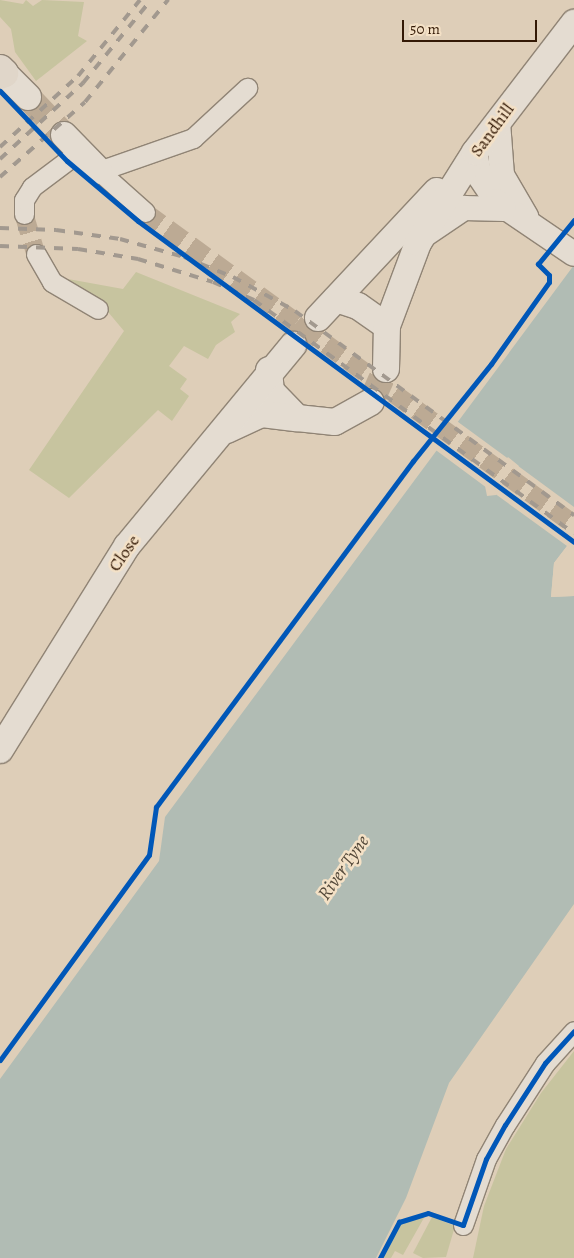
<!DOCTYPE html>
<style>
body{margin:0}
#map{position:relative;width:574px;height:1258px;overflow:hidden;background:#deceb8;font-family:Alegreya,serif}
div>[style]{position:absolute}
[style*='--x']{left:calc(var(--x)*1px);top:calc(var(--y)*1px);width:calc(var(--w)*1px);rotate:calc(var(--a)*1deg)}
.green>*{inset:0;background:#c7c49f}
.water>*{inset:0;background:#b1bcb4}
.pier>*{inset:0;background:#deceb8}
.minor-tunnel>*{height:19px;margin-top:-9.5px;transform-origin:0;background:repeating-linear-gradient(90deg,#bcaa94 0 19px,transparent 0 28px)}
.secondary-tunnel>*{height:26px;margin-top:-13px;transform-origin:0;background:repeating-linear-gradient(90deg,#bcaa94 0 26px,transparent 0 39px)}
.roads{filter:drop-shadow(1px 0 #908475) drop-shadow(-1px 0 #908475) drop-shadow(0 1px #908475) drop-shadow(0 -1px #908475)}
.minor>*{height:19px;margin:-9.5px;padding:0 9.5px;transform-origin:9.5px;border-radius:9.5px;background:#e4dcd1}
.tertiary>*{height:24px;margin:-12px;padding:0 12px;transform-origin:12px;border-radius:12px;background:#e4dcd1}
.secondary>*{height:26px;margin:-13px;padding:0 13px;transform-origin:13px;border-radius:13px;background:#e4dcd1}
.primary>*{height:28px;margin:-14px;padding:0 14px;transform-origin:14px;border-radius:14px;background:#e0d6c9}
.rail>*{height:4px;margin-top:-2px;transform-origin:0;background:repeating-linear-gradient(90deg,#a2998f 0 9px,transparent 0 18px)}
.cycleway>*{height:5px;margin:-2.5px;padding:0 2.5px;transform-origin:2.5px;border-radius:2.5px;background:#0057b8}
span{translate:-50% -50%;white-space:nowrap;text-align:center;line-height:1.15;-webkit-text-stroke:5px #f4e1c6;paint-order:stroke}
.street-label{font-size:18px;color:#331905}
.water-label{font-size:19px;color:#534839;font-style:italic}
.scale{position:absolute;left:402px;top:20px;width:135px;height:22px;box-sizing:border-box;border:2px solid #331905;border-top:0;padding-left:6px;font-size:15px;line-height:18px;white-space:nowrap;color:#331905;-webkit-text-stroke:4px #f4e1c6;paint-order:stroke}
</style>
<div id="map">
<div class="green">
<div style="clip-path:polygon(0 0,23px 4px,26px 0,33px 6px,42px 0,84px 2px,78px 36px,87px 41px,36px 81px,15px 52px,11px 29px,0 17px)"></div>
<div style="clip-path:polygon(136px 272px,240px 314px,231px 322px,235px 332px,216px 345px,208px 359px,184px 346px,169px 366px,187px 379px,180px 389px,189px 396px,172px 421px,158px 410px,69px 498px,29px 470px,124px 331px,98px 300px,68px 279px,123px 289px)"></div>
<div style="clip-path:polygon(574px 1051px,574px 1258px,473px 1258px,484px 1206px,506px 1149px,541px 1093px)"></div>
<div style="clip-path:polygon(425px 1216px,403px 1255px,395px 1251px,391px 1258px,382px 1258px,401px 1224px)"></div>
<div style="clip-path:polygon(432px 1217px,455px 1226px,446px 1257px,423px 1258px,413px 1253px)"></div>
</div>
<div class="water">
<div style="clip-path:polygon(evenodd,574px 265px,574px 537px,554px 563px,551px 597px,574px 596px,574px 904px,449px 1083px,406px 1198px,376px 1258px,0 1258px,0 1079px,159px 861px,165px 817px,574px 265px,508px 457px,519px 466px,496px 495px,487px 496px,485px 486px,508px 457px)"></div>
</div>
<div class="pier">
<div style="clip-path:polygon(454px 419px,574px 507px,574px 541px,556px 564px,553px 595px,574px 596px,551px 597px,554px 563px,567px 546px,494px 493px,515px 466px,508px 460px,487px 488px,433px 448px)"></div>
</div>
<div class="minor-tunnel">
<div style="--x:145;--y:212;--w:530;--a:36.03"></div>
<div style="--x:24;--y:214;--w:42;--a:73.3"></div>
</div>
<div class="secondary-tunnel">
<div style="--x:28;--y:97;--w:52;--a:46.5"></div>
<div style="--x:293;--y:345;--w:37;--a:-47"></div>
<div style="--x:371;--y:402;--w:36;--a:-66"></div>
</div>
<div class="roads">
<div class="minor">
<div style="--x:145;--y:212;--w:62;--a:-138.3"></div>
<div style="--x:99;--y:171;--w:100;--a:-19.3"></div>
<div style="--x:193;--y:138;--w:74;--a:-42.8"></div>
<div style="--x:24;--y:214;--w:14;--a:-90"></div>
<div style="--x:24;--y:200;--w:15;--a:-58"></div>
<div style="--x:32;--y:187;--w:60;--a:-36.9"></div>
<div style="--x:36;--y:254;--w:32;--a:60"></div>
<div style="--x:52;--y:282;--w:53;--a:30.4"></div>
<div style="--x:463;--y:1225;--w:70;--a:-70.8"></div>
<div style="--x:486;--y:1159;--w:39;--a:-61"></div>
<div style="--x:505;--y:1125;--w:74;--a:-57.2"></div>
<div style="--x:545;--y:1063;--w:43;--a:-47.8"></div>
</div>
<div class="tertiary">
<div style="--x:498;--y:122;--w:53;--a:85.7"></div>
<div style="--x:502;--y:175;--w:48;--a:59.7"></div>
<div style="--x:475;--y:152;--w:25;--a:79"></div>
<div style="--x:480;--y:177;--w:29;--a:56"></div>
<div style="--x:496;--y:201;--w:94;--a:34.2"></div>
<div style="--x:427;--y:233;--w:45;--a:-34"></div>
<div style="--x:464;--y:208;--w:40;--a:1.4"></div>
</div>
<div class="secondary">
<div style="--x:4;--y:73;--w:34;--a:45"></div>
<div style="--x:64;--y:135;--w:50;--a:45.8"></div>
<div style="--x:336;--y:299;--w:23;--a:18"></div>
<div style="--x:358;--y:306;--w:35;--a:35"></div>
<div style="--x:318;--y:318;--w:174;--a:-46.9"></div>
<div style="--x:386;--y:369;--w:43;--a:-88.7"></div>
<div style="--x:387;--y:326;--w:89;--a:-69.5"></div>
<div style="--x:418;--y:243;--w:107;--a:-57.9"></div>
<div style="--x:475;--y:152;--w:163;--a:-52.5"></div>
<div style="--x:269;--y:370;--w:21;--a:85"></div>
<div style="--x:271;--y:391;--w:37;--a:46"></div>
<div style="--x:297;--y:418;--w:38;--a:6"></div>
<div style="--x:335;--y:422;--w:41;--a:-29.1"></div>
<div style="--x:227;--y:430;--w:38;--a:-25"></div>
<div style="--x:262;--y:414;--w:35;--a:7"></div>
<div style="--x:0;--y:750;--w:240;--a:-58.1"></div>
<div style="--x:127;--y:546;--w:261;--a:-50.4"></div>
</div>
<div class="primary">
<div style="--x:0;--y:69;--w:6;--a:45"></div>
<div style="--x:4;--y:73;--w:4;--a:153"></div>
</div>
</div>
<div class="rail">
<div style="--x:0;--y:147;--w:105;--a:-42.3"></div>
<div style="--x:78;--y:76;--w:98;--a:-50.8"></div>
<div style="--x:0;--y:159;--w:113;--a:-42.5"></div>
<div style="--x:83;--y:83;--w:107;--a:-50.7"></div>
<div style="--x:0;--y:177;--w:113;--a:-41.4"></div>
<div style="--x:85;--y:102;--w:132;--a:-50.9"></div>
<div style="--x:0;--y:228;--w:56;--a:2"></div>
<div style="--x:56;--y:230;--w:65;--a:8"></div>
<div style="--x:120;--y:239;--w:66;--a:15.7"></div>
<div style="--x:184;--y:257;--w:53;--a:22.2"></div>
<div style="--x:233;--y:277;--w:71;--a:28.7"></div>
<div style="--x:295;--y:311;--w:346;--a:36.2"></div>
<div style="--x:0;--y:246;--w:78;--a:2.2"></div>
<div style="--x:78;--y:249;--w:61;--a:9.5"></div>
<div style="--x:138;--y:259;--w:78;--a:17"></div>
<div style="--x:213;--y:282;--w:45;--a:23.7"></div>
<div style="--x:254;--y:300;--w:396;--a:36.1"></div>
</div>
<div class="cycleway">
<div style="--x:0;--y:91;--w:97;--a:46.3"></div>
<div style="--x:67;--y:161;--w:93;--a:40.2"></div>
<div style="--x:138;--y:221;--w:541;--a:36.36"></div>
<div style="--x:0;--y:1060;--w:253;--a:-54"></div>
<div style="--x:149;--y:855;--w:49;--a:-81.7"></div>
<div style="--x:156;--y:807;--w:431;--a:-53.4"></div>
<div style="--x:413;--y:461;--w:124;--a:-51.2"></div>
<div style="--x:491;--y:364;--w:100;--a:-54.7"></div>
<div style="--x:549;--y:282;--w:7;--a:-90"></div>
<div style="--x:549;--y:275;--w:16;--a:-135"></div>
<div style="--x:538;--y:264;--w:57;--a:-50.7"></div>
<div style="--x:380;--y:1258;--w:41;--a:-62.2"></div>
<div style="--x:399;--y:1222;--w:30;--a:-17"></div>
<div style="--x:428;--y:1213;--w:37;--a:19"></div>
<div style="--x:463;--y:1225;--w:70;--a:-70.8"></div>
<div style="--x:486;--y:1159;--w:39;--a:-61"></div>
<div style="--x:505;--y:1125;--w:74;--a:-57.2"></div>
<div style="--x:545;--y:1063;--w:43;--a:-47.8"></div>
</div>
<div class="street-label">
<span style="left:492px;top:130px;rotate:-54deg">Sandhill</span>
<span style="left:124px;top:553px;rotate:-55deg">Close</span>
</div>
<div class="water-label">
<span style="left:344px;top:868px;rotate:-55deg">River Tyne</span>
</div>
<div class="scale">50 m</div>
</div>
